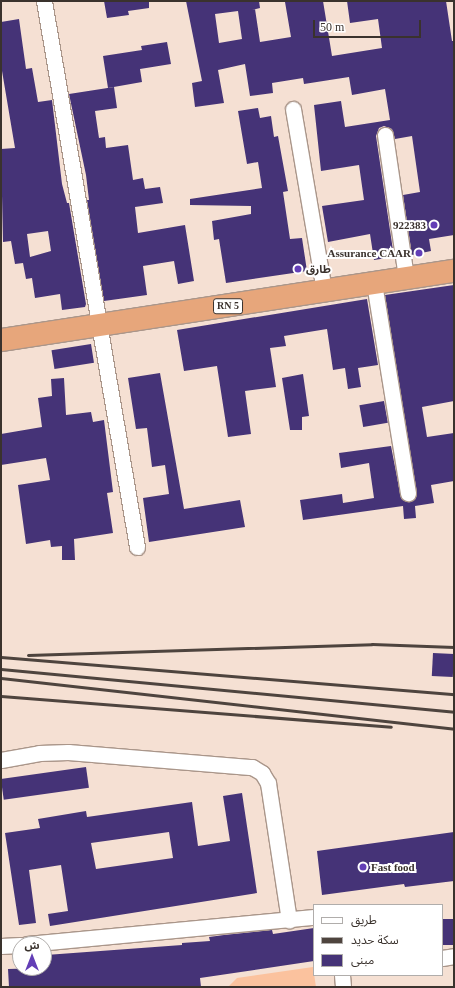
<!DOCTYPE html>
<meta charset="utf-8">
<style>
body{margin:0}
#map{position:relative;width:455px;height:988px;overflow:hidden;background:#f5e0d3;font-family:"Times New Roman","Noto Sans Arabic",serif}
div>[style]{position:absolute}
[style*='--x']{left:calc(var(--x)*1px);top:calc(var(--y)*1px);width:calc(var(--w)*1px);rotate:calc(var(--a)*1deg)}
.green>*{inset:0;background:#fbc29e}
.building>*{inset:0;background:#453377;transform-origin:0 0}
.roads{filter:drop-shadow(1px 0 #aa968a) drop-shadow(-1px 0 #aa968a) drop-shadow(0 1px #aa968a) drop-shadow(0 -1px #aa968a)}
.minor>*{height:15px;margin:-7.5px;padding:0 7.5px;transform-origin:7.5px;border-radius:7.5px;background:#fff}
.trunk>*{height:22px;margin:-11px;padding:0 11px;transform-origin:11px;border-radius:11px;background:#e7a67b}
.rail>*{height:3px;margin:-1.5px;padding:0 1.5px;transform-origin:1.5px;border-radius:1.5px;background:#4e443e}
.dots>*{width:11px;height:11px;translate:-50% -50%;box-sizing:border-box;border:2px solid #fff;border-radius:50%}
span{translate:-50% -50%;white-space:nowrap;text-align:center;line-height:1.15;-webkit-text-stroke:4px #fff;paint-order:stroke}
.shield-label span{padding:1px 3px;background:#fff;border:1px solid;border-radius:3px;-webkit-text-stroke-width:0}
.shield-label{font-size:10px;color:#3a322d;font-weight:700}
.poi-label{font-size:11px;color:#3a322d;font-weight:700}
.right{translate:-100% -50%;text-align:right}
.left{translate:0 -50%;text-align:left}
.frame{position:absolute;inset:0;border:2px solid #3a322d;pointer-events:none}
.legend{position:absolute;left:313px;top:904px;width:130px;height:72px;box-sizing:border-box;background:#fff;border:1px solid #b0adab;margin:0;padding:5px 7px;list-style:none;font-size:12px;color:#3a322d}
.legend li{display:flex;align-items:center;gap:8px;height:20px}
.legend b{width:20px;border:1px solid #b0adab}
.north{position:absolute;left:12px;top:936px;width:40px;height:40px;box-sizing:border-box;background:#fff;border:1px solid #b0adab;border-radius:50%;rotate:0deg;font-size:11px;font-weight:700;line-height:16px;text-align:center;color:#3a322d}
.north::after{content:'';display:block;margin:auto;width:14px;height:18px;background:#633eb6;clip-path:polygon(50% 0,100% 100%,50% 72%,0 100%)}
.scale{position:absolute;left:313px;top:20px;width:108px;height:18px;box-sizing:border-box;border:2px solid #3a322d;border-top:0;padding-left:5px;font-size:12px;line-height:14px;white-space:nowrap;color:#3a322d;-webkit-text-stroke:3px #fff;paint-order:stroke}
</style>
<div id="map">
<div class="green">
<div style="clip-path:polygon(313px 967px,316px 987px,228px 987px,237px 978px)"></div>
</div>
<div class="building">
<div style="clip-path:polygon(104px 1px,149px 1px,149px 8px,128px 11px,129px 15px,107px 18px)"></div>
<div style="clip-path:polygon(evenodd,186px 1px,259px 1px,260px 8px,252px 10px,255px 9px,260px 42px,291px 37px,285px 2px,323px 1px,332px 56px,382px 48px,378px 19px,350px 23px,347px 1px,446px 1px,452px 41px,454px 41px,454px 235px,429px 239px,431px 251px,412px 255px,403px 195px,420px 192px,412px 136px,395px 139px,392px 129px,384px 126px,379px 128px,376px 136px,394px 257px,374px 260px,370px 234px,328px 242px,322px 206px,364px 200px,359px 165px,321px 171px,314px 105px,341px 101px,345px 127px,390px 120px,385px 89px,352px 95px,349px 77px,304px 84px,303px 78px,272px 83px,273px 93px,250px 96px,245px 64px,218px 70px,224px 103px,195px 107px,192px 83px,202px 81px,186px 1px,238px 11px,242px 39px,219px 43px,215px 14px,238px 11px)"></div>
<div style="clip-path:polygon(evenodd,19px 19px,26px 69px,32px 68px,38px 102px,52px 100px,62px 184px,67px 203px,69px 203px,86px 304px,85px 307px,62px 310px,60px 294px,35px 298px,32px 278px,26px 279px,23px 263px,15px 264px,11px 241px,3px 242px,1px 149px,15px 148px,1px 65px,1px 22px,19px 19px,48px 231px,51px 251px,30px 257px,27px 234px,48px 231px)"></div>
<div style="clip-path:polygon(167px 42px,171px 64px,140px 69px,142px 82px,108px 88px,103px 56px,142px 50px,141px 46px)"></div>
<div style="clip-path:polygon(114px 87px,117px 108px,95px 111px,99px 138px,105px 137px,106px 148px,128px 145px,133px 180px,143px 178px,145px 189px,160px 187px,163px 203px,135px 207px,138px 233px,185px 225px,194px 281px,178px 284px,174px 261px,143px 266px,147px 295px,104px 301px,87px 200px,89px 200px,86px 175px,69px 94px)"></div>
<div style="clip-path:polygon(258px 108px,260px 118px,271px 116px,274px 137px,278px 136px,288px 191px,283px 192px,290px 239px,302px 238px,307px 271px,226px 283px,219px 239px,214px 240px,212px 221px,251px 214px,251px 206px,190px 205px,190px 199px,262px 188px,258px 162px,247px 164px,238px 111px)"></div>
<div style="clip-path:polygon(454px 285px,454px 401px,422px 407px,427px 437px,454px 433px,454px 481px,431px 485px,434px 503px,415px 506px,416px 518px,404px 519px,403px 506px,303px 520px,300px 500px,342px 494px,343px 503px,374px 498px,369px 463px,341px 468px,339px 453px,391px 446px,401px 498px,409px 502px,416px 497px,385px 295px)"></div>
<div style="clip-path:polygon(367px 299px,378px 365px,358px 368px,361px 387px,348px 389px,345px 368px,333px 370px,327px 329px,284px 336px,286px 346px,270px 348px,276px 387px,245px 391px,251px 434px,228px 437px,217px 366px,184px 371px,177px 330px)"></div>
<div style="left:91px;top:344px;width:19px;height:40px;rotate:81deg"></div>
<div style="clip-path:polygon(160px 373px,184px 509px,240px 500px,245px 527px,149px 542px,143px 498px,169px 494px,165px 465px,152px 467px,147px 428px,136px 429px,128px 378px)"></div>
<div style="clip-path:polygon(303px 374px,309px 416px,302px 417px,302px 430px,290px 430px,282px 378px)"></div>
<div style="clip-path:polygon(64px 378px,66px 415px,91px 412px,93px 422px,104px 420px,113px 492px,107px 493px,113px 533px,74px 539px,75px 560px,62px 560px,62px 546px,51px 547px,50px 540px,26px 544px,18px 485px,50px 480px,46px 458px,1px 465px,1px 434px,42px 427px,38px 398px,52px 396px,51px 379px)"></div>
<div style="left:384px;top:401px;width:22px;height:25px;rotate:80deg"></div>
<div style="left:433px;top:653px;width:21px;height:23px;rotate:3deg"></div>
<div style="left:86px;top:767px;width:21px;height:86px;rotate:82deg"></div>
<div style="clip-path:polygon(evenodd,242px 793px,257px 893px,50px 926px,48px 914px,68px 911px,61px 865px,29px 870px,36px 923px,19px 925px,5px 833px,40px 828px,38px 819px,86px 811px,87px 817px,192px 802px,198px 846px,230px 841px,223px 796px,242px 793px,169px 832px,173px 858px,96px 869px,91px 843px,169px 832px)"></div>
<div style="clip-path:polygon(454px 832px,454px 881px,405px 887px,404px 884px,322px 895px,317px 851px)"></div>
<div style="left:454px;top:919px;width:26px;height:12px;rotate:90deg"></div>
<div style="clip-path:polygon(314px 928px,314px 961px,200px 978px,201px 987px,9px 987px,8px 969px,44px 968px,47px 966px,46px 955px,182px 945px,182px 943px,210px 941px,209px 937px,224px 935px,272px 930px,273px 934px)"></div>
</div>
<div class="roads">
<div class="minor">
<div style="--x:44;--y:1;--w:554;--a:80.33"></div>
<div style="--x:293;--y:109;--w:185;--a:80.3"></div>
<div style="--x:385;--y:135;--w:145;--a:81.6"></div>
<div style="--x:374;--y:283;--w:213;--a:80.8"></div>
<div style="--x:1;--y:760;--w:39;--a:-10"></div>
<div style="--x:39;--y:753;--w:29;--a:-2"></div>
<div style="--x:68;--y:752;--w:185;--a:4.7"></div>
<div style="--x:252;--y:767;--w:12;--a:31"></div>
<div style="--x:262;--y:773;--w:12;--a:59"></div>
<div style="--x:268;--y:783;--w:139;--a:81.3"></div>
<div style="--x:27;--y:944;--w:288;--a:-5.4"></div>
<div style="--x:1;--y:946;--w:19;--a:-3"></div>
<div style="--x:442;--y:958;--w:12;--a:-9"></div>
<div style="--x:342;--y:975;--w:12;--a:85"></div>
</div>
<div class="trunk">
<div style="--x:1;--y:340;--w:458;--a:-8.7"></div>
</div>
</div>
<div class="rail">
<div style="--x:28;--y:655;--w:344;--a:-1.8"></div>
<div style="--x:372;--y:644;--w:82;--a:2.1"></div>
<div style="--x:1;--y:657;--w:455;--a:4.7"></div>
<div style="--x:1;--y:669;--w:455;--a:5.4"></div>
<div style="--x:1;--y:678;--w:456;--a:6.4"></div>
<div style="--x:1;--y:696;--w:391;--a:4.5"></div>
</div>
<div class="dots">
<div style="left:434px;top:225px;background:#633eb6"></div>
<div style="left:419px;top:253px;background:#633eb6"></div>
<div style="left:298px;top:269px;background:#633eb6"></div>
<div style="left:363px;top:867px;background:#633eb6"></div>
</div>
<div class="shield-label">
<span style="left:228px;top:306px">RN 5</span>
</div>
<div class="poi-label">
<span class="right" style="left:426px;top:225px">922383</span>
<span class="right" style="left:411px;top:253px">Assurance CAAR</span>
<span class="left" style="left:306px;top:269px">طارق</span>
<span class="left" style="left:371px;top:867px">Fast food</span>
</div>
<div class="frame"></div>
<ul class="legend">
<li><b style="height:5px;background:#fff"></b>طريق</li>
<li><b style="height:5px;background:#4e443e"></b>سكة حديد</li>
<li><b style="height:11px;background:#453377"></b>مبنى</li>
</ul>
<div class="north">ش</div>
<div class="scale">50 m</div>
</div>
